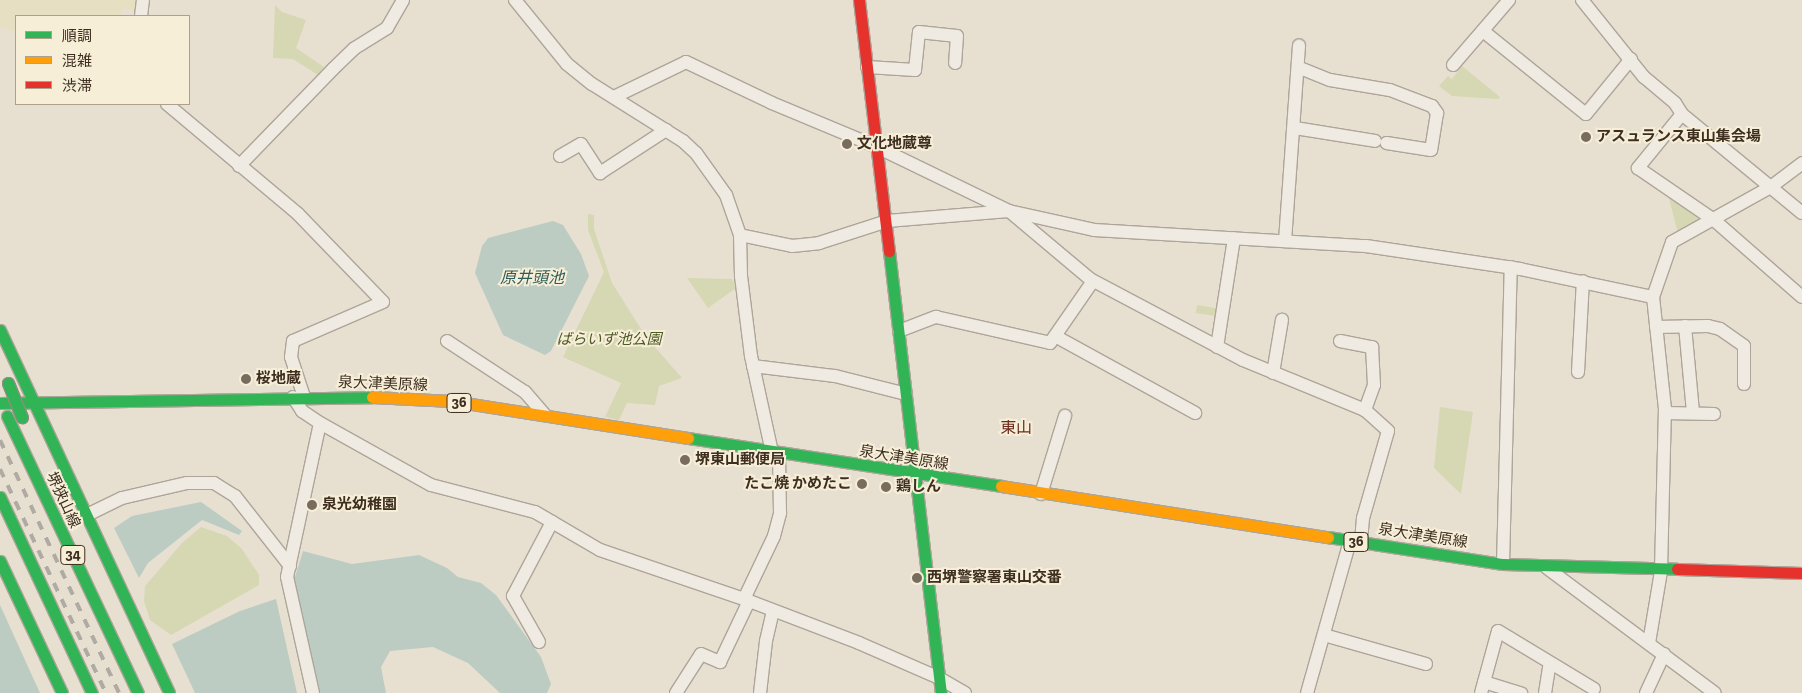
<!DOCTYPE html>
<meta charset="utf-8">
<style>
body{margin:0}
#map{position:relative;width:1802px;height:693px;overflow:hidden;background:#e7e0d1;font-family:"Zilla Slab","Noto Sans JP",serif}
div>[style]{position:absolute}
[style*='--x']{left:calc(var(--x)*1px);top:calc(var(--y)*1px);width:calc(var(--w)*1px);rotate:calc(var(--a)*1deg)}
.farmland>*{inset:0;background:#e6dfc2}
.green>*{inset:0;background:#d6d7b3;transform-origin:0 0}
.water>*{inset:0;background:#bcccc2}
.roads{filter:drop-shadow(1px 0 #ada599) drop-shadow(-1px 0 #ada599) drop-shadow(0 1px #ada599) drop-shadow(0 -1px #ada599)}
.street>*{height:12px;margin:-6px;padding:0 6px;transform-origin:6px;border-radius:6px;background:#efebe3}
.fast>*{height:11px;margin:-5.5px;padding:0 5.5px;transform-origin:5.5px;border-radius:5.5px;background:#30b455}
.slow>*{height:11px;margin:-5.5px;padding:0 5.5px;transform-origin:5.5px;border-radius:5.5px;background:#ff9f0a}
.jam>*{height:11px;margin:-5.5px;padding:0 5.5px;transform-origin:5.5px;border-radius:5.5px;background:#e5322d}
.rail>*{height:4px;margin-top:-2px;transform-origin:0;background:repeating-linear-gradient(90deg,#afaaa2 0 9px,transparent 0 18px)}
.bridges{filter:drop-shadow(1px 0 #928b80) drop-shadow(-1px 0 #928b80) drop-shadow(0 1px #928b80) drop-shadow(0 -1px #928b80)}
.fast-bridge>*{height:11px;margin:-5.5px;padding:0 5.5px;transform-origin:5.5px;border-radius:5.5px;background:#30b455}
.dots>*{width:14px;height:14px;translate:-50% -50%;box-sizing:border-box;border:2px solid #f7eed8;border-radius:50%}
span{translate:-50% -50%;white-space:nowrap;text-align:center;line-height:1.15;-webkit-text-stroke:4px #f7eed8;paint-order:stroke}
.shield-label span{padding:1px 4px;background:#f7eed8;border:1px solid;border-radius:4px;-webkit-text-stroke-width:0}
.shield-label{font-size:14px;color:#3d2e20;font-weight:700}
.poi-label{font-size:15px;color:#3d2e20;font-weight:700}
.left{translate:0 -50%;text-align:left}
.right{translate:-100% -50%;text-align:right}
.park-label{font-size:15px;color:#4d5a26;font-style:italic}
.street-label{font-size:15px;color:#3d2e20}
.water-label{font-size:16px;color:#2f5d5a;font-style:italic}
.neighbourhood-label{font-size:16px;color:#6b2e1e}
.legend{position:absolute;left:15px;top:15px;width:175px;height:90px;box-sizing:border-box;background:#f7eed8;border:1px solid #ada18e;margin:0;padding:6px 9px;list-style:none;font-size:15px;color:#3d2e20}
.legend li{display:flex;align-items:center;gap:10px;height:25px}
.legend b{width:25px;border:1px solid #ada18e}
</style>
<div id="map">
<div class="farmland">
<div style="clip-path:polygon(0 0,136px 0,135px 10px,122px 9px,122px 16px,16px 16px,16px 32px,0 27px)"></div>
</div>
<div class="green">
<div style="clip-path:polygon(275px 5px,282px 12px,306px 20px,296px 48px,324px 67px,318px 75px,293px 59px,273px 58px)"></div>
<div style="clip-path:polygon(1462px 66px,1500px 97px,1498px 99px,1452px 96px,1439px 86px,1448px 76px,1452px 79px)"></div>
<div style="clip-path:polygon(1669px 198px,1698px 218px,1697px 224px,1678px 234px)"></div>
<div style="clip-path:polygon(588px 214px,594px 215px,594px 229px,612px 283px,646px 337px,682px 378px,659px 386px,655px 405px,627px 403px,619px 420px,605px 417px,621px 383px,563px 357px,604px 272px,588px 230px)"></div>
<div style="clip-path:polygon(687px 278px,732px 279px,736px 288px,708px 308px)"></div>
<div style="left:1197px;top:305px;width:20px;height:8px;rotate:9deg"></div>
<div style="clip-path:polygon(1440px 407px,1473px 412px,1461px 494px,1434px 468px)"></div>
<div style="clip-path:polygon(201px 527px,227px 536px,242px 549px,259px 575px,259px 585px,171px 635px,150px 620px,144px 601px,145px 586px,182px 543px)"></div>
</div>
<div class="water">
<div style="clip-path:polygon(553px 221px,563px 225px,581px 254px,589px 276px,551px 351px,545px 355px,503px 335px,475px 273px,482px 246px,488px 238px)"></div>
<div style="clip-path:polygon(201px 502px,242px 531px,239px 535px,202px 520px,148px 563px,139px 578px,114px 528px,132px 516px)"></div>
<div style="clip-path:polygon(303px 551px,352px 564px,419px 555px,447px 568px,458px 577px,481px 583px,496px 595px,541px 657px,551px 684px,547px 693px,500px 693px,468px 663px,433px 647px,390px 651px,381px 667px,386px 693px,320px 693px,294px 580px)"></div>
<div style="clip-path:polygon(276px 599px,297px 693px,195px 693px,172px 644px,240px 611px)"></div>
<div style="clip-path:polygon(0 605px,40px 693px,0 693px)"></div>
</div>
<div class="roads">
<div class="street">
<div style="--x:515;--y:0;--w:82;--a:50.9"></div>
<div style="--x:567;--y:64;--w:32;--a:39"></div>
<div style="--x:592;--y:84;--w:107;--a:32.1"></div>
<div style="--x:683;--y:141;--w:18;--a:43"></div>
<div style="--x:696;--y:153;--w:52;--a:54.5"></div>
<div style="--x:726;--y:195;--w:42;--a:70.7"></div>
<div style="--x:740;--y:235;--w:41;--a:88.6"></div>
<div style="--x:741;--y:276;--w:81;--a:82.9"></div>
<div style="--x:751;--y:356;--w:98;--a:77.7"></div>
<div style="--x:1582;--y:0;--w:99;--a:51.2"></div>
<div style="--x:1644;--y:77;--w:40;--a:40"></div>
<div style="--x:1675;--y:103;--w:13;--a:58"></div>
<div style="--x:141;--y:16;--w:16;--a:-83"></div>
<div style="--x:1483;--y:31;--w:132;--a:38.9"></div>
<div style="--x:1586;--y:114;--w:71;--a:-50.7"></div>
<div style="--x:1453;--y:65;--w:86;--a:-49.3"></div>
<div style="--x:867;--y:67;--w:48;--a:3.6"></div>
<div style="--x:915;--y:70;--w:38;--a:-84"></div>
<div style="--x:919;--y:32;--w:38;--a:6"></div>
<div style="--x:957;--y:36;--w:27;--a:94"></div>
<div style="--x:1300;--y:68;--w:32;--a:22"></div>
<div style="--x:1330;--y:80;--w:61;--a:9.5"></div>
<div style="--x:1390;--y:90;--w:45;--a:20.9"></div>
<div style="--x:1432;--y:106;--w:9;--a:54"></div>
<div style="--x:1437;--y:113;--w:37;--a:99"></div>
<div style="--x:1431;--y:150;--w:45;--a:-171"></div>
<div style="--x:614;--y:97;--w:80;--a:-25.9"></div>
<div style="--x:686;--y:62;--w:95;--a:25.5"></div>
<div style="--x:772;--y:103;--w:114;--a:22.7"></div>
<div style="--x:877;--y:147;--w:147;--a:25.9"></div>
<div style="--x:1009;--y:211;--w:106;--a:40"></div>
<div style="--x:1090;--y:279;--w:173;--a:27.9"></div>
<div style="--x:1243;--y:360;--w:132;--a:22.3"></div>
<div style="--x:1365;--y:410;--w:31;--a:42"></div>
<div style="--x:1388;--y:431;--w:91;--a:106"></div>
<div style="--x:1363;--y:518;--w:24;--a:95"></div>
<div style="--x:167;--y:104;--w:171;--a:40"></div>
<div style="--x:298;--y:214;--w:122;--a:46"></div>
<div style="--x:383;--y:302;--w:98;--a:156.6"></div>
<div style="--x:293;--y:341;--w:16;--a:97"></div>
<div style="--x:291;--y:357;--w:42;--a:72"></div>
<div style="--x:1295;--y:128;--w:81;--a:9.2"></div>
<div style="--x:560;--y:156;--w:24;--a:-30"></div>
<div style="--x:581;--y:144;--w:35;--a:57"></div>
<div style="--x:600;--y:173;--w:79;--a:-33.1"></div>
<div style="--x:239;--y:166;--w:135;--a:-45.9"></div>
<div style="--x:333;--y:69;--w:30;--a:-44"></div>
<div style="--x:355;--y:48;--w:38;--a:-32"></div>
<div style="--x:387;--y:28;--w:32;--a:-60"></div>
<div style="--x:1802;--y:213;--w:156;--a:-140.5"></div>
<div style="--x:1682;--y:114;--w:70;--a:129.2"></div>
<div style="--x:1638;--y:168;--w:92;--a:34.4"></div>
<div style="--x:1714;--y:220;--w:117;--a:41.2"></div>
<div style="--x:740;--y:235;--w:53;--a:11.9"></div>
<div style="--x:792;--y:246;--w:27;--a:-6"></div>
<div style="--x:819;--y:243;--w:71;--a:-17.9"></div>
<div style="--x:887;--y:221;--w:122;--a:-4.7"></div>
<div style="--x:1009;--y:211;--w:87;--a:12.6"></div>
<div style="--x:1094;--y:230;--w:272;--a:3.4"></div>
<div style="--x:1366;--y:246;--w:156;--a:8.5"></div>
<div style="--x:1520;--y:269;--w:136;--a:11.9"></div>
<div style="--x:1285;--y:241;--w:196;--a:-85.9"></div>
<div style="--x:1685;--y:326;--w:87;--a:84.7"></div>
<div style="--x:1656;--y:327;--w:52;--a:-1.1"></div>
<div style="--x:1708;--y:326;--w:12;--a:14"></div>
<div style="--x:1720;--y:329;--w:29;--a:35"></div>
<div style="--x:1744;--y:346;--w:38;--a:90"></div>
<div style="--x:899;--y:331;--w:40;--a:-21"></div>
<div style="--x:936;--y:317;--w:117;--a:12.8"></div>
<div style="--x:1050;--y:343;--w:75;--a:-55.3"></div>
<div style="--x:1055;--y:336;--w:160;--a:28.8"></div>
<div style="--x:447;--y:341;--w:93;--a:33.2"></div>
<div style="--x:525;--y:392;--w:30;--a:49"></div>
<div style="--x:1340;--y:341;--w:33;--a:11"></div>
<div style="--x:1372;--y:347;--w:38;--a:87"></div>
<div style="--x:1374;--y:385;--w:27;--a:110"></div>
<div style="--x:1217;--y:347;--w:110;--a:-81.1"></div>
<div style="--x:753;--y:366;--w:83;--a:7"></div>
<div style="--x:835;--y:376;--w:73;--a:14.2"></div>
<div style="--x:1578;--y:372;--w:91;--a:-86.9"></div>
<div style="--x:1273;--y:373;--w:54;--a:-80.4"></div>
<div style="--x:293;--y:397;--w:17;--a:57"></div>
<div style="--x:302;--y:411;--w:22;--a:34"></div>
<div style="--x:320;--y:423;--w:127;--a:29.2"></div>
<div style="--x:431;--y:485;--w:107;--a:14.6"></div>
<div style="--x:535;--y:512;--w:75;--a:30.3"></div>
<div style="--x:600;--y:550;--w:152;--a:18.8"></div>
<div style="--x:744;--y:599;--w:123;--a:20.9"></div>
<div style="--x:859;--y:643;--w:87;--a:23.6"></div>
<div style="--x:939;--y:678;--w:30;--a:30"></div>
<div style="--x:1665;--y:413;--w:49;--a:1.2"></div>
<div style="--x:1041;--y:494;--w:82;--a:-72.9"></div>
<div style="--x:87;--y:515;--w:39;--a:-26"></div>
<div style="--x:122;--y:498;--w:67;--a:-13"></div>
<div style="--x:187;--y:483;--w:27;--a:0"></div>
<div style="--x:214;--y:483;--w:25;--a:32"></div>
<div style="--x:235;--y:496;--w:89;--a:51.8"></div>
<div style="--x:1503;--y:564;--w:297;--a:-88.5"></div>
<div style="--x:1547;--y:568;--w:209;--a:36.7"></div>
<div style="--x:744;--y:599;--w:70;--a:-64.5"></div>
<div style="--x:774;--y:536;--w:24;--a:-75"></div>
<div style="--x:780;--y:513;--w:59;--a:-91"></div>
<div style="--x:1324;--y:635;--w:106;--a:15.9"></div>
<div style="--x:539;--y:642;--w:53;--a:-119.5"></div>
<div style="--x:513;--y:596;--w:84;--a:-62.2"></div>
<div style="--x:1649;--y:643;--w:73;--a:-80.5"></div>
<div style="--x:1661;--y:571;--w:162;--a:-88.6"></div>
<div style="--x:1665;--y:409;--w:113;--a:-96.1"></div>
<div style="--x:1653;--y:297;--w:58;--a:-70.9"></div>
<div style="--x:1672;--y:242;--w:115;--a:-29.2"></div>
<div style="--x:1772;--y:186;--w:38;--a:-37"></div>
<div style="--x:1484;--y:682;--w:39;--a:17"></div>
<div style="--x:313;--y:693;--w:119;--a:-102.6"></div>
<div style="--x:287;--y:577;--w:157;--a:-77.9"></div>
<div style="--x:676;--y:693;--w:46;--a:-57.3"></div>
<div style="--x:701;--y:654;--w:21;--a:23"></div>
<div style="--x:720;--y:662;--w:68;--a:-64.6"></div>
<div style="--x:760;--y:693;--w:52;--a:-83.4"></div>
<div style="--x:766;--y:641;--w:31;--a:-77"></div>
<div style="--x:1307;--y:693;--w:158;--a:-74.2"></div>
<div style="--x:1481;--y:693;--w:64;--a:-74.7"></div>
<div style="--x:1498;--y:631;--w:112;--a:31.1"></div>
<div style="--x:1545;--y:693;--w:30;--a:-81"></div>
<div style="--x:1646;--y:693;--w:43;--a:-65.2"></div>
</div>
<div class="fast">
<div style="--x:889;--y:251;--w:445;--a:83.3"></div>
<div style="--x:0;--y:330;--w:400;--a:65"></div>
<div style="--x:0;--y:403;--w:372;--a:-0.9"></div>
<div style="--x:7;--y:416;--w:306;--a:64.7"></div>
<div style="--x:688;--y:438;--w:317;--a:8.7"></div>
<div style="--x:0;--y:497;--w:217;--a:64.9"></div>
<div style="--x:1328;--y:537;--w:177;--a:8.8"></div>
<div style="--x:1503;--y:564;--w:174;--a:1.6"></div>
<div style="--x:0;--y:561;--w:146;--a:64.8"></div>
</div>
<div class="slow">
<div style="--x:372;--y:397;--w:80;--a:2.9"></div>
<div style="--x:452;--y:401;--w:239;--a:8.9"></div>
<div style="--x:1001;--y:486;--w:331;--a:8.9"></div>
</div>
<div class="jam">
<div style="--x:859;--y:0;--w:253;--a:83.2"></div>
<div style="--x:1677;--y:569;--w:125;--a:1.8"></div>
</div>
</div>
<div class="rail">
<div style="--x:0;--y:440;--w:280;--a:64.8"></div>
<div style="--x:0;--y:469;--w:248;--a:64.7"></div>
</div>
<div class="bridges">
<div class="fast-bridge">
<div style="--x:8;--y:383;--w:37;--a:68"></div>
</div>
</div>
<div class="dots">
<div style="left:1586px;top:137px;background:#786c5e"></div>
<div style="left:847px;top:144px;background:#786c5e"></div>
<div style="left:246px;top:379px;background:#786c5e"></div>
<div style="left:685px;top:460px;background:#786c5e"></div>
<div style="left:862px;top:484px;background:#786c5e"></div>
<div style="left:886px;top:487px;background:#786c5e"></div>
<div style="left:312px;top:505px;background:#786c5e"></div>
<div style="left:917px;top:578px;background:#786c5e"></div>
</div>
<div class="shield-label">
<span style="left:459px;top:403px">36</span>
<span style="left:1356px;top:542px">36</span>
<span style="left:73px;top:555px">34</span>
</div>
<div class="poi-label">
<span class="left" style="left:1596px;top:137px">アスュランス東山集会場</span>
<span class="left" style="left:857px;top:144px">文化地蔵尊</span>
<span class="left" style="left:256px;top:379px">桜地蔵</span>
<span class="left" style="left:695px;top:460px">堺東山郵便局</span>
<span class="right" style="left:852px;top:484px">たこ焼 かめたこ</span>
<span class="left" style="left:896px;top:487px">鶏しん</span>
<span class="left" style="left:322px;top:505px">泉光幼稚園</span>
<span class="left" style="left:927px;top:578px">西堺警察署東山交番</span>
</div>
<div class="park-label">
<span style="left:609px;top:340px">ばらいず池公園</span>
</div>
<div class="street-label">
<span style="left:383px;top:384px;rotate:2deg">泉大津美原線</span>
<span style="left:904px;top:458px;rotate:9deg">泉大津美原線</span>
<span style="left:63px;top:500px;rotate:65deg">堺狭山線</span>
<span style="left:1423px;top:536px;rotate:9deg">泉大津美原線</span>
</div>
<div class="water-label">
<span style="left:532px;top:278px">原井頭池</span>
</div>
<div class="neighbourhood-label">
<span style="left:1016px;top:428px">東山</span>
</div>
<ul class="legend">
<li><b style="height:6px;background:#30b455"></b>順調</li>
<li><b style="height:6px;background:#ff9f0a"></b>混雑</li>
<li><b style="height:6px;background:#e5322d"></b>渋滞</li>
</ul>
</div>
